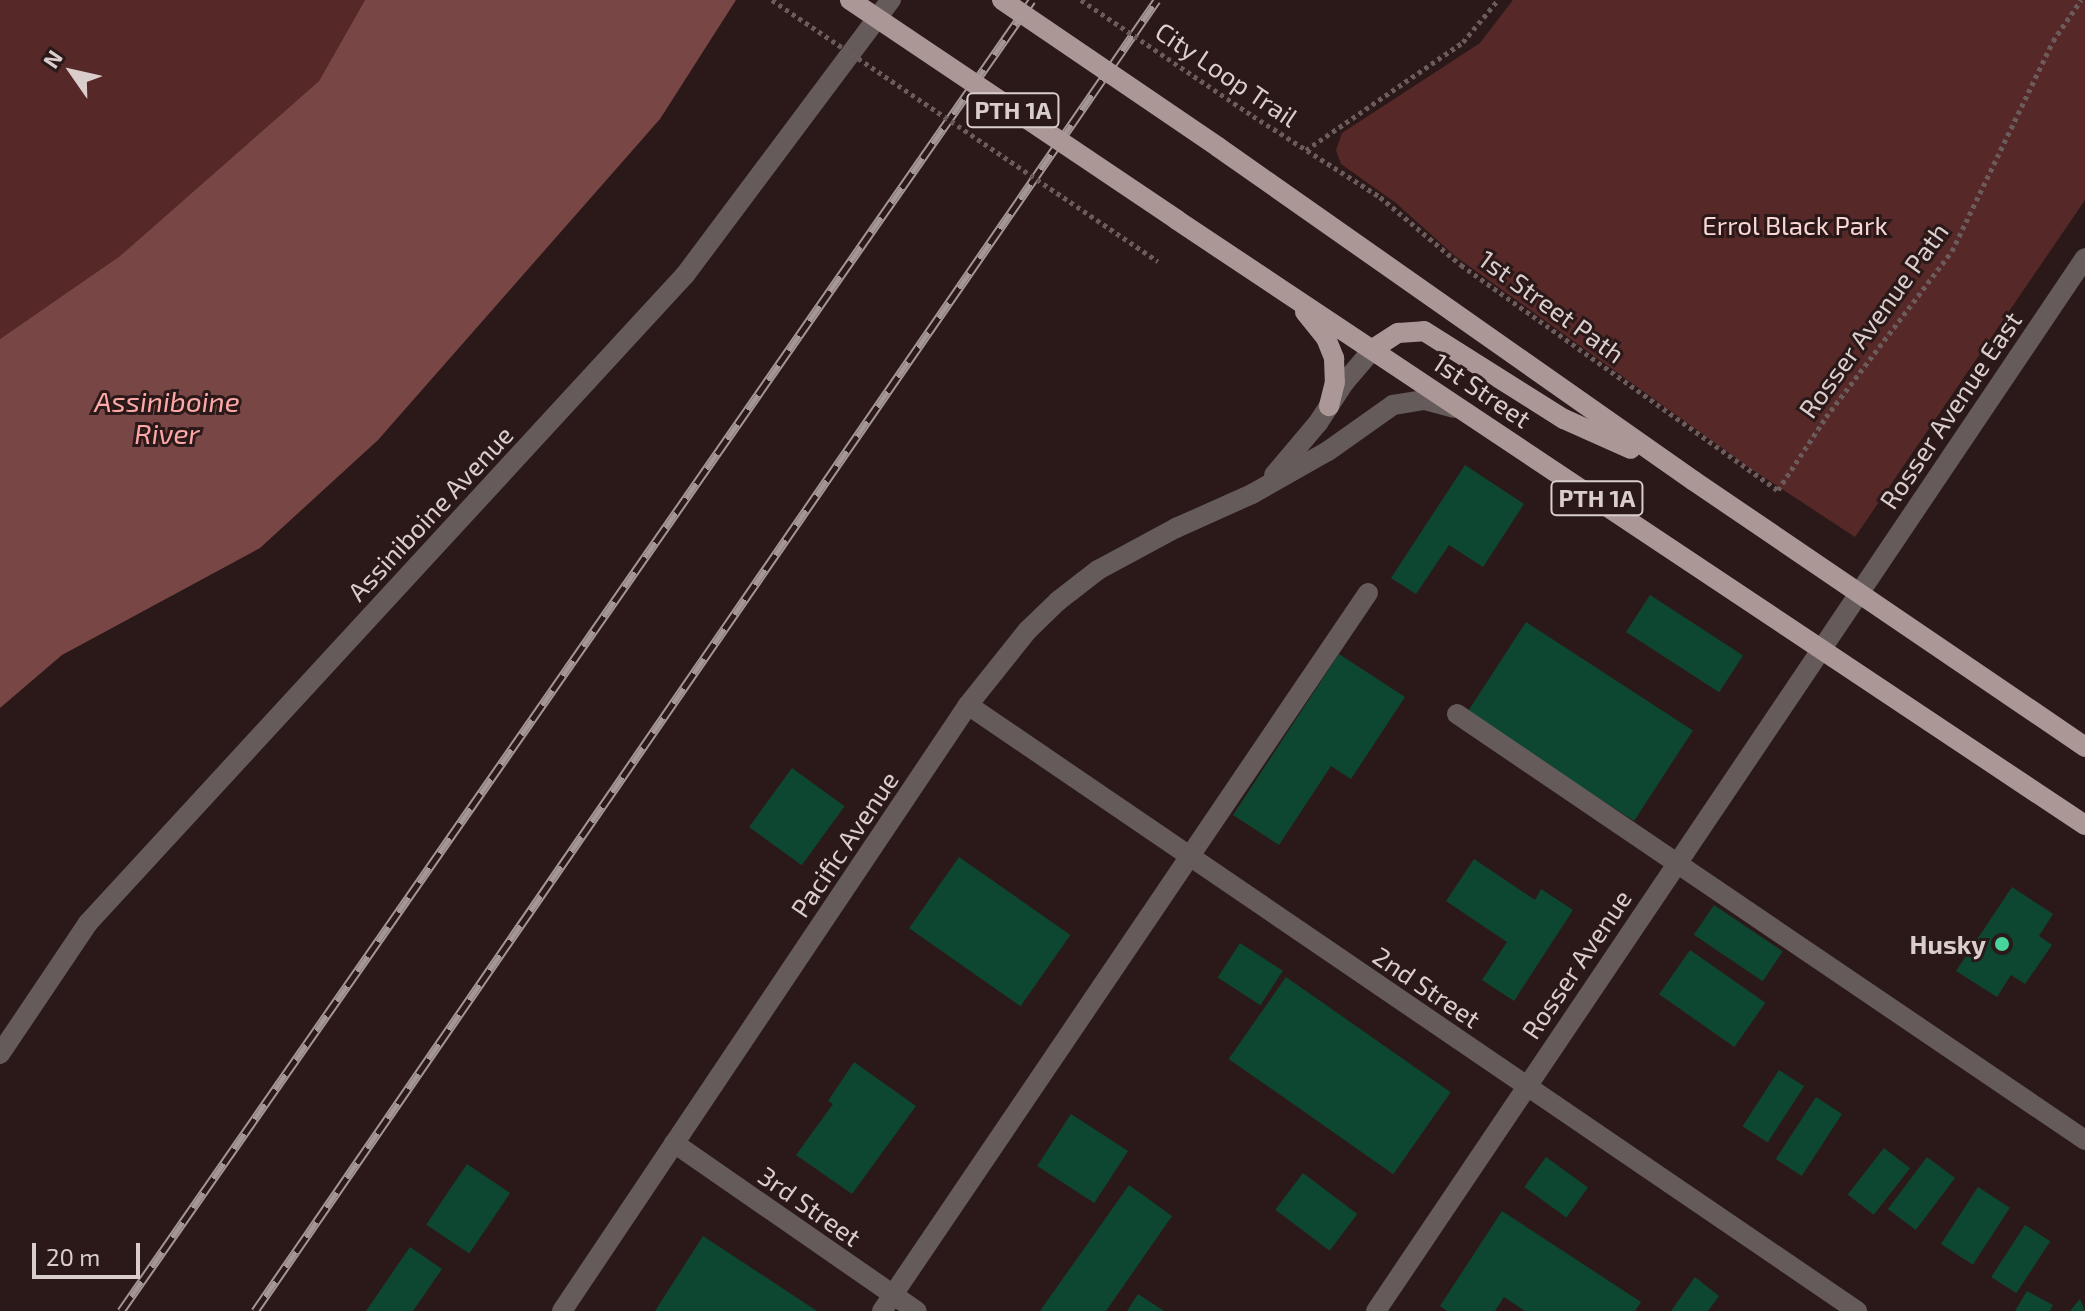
<!DOCTYPE html>
<style>
body{margin:0}
#map{position:relative;width:2085px;height:1311px;overflow:hidden;background:#2b1919;font-family:"Exo 2",sans-serif}
div>[style]{position:absolute}
[style*='--x']{left:calc(var(--x)*1px);top:calc(var(--y)*1px);width:calc(var(--w)*1px);rotate:calc(var(--a)*1deg)}
.green>*{inset:0;background:#572828}
.water>*{inset:0;background:#784645}
.building>*{inset:0;background:#0d4731;transform-origin:0 0}
.path>*{height:5px;margin-top:-2.5px;transform-origin:0;background:repeating-linear-gradient(90deg,#6b5c5b 0 4px,transparent 0 8px)}
.minor>*{height:20px;margin:-10px;padding:0 10px;transform-origin:10px;border-radius:10px;background:#645b5a}
.major>*{height:20px;margin:-10px;padding:0 10px;transform-origin:10px;border-radius:10px;background:#ab9796}
.rail>*{height:9px;margin-top:-4.5px;transform-origin:0;background:repeating-linear-gradient(90deg,#2b1919 0 18px,#a49695 0 36px);box-sizing:border-box;border-block:2px solid #a49695}
.path-bridge>*{height:5px;margin-top:-2.5px;transform-origin:0;background:repeating-linear-gradient(90deg,#6b5c5b 0 4px,transparent 0 8px)}
.major-bridge>*{height:20px;margin:-10px;padding:0 10px;transform-origin:10px;border-radius:10px;background:#ab9796}
.dots>*{width:22px;height:22px;translate:-50% -50%;box-sizing:border-box;border:4px solid #2b1919;border-radius:50%}
span{translate:-50% -50%;white-space:nowrap;text-align:center;line-height:1.15;-webkit-text-stroke:6px #2b1919;paint-order:stroke}
.shield-label span{padding:2px 6px;background:#2b1919;border:2px solid;border-radius:6px;-webkit-text-stroke-width:0}
.shield-label{font-size:24px;color:#dacecd;font-weight:700}
.street-label{font-size:26px;color:#dacecd}
.park-label{font-size:26px;color:#fad6d4}
.poi-label{font-size:26px;color:#dacecd;font-weight:700}
.right{translate:-100% -50%;text-align:right}
.water-label{font-size:28px;color:#fca8a6;font-style:italic}
.north{position:absolute;left:32px;top:32px;width:80px;height:80px;-webkit-text-stroke:6px #2b1919;paint-order:stroke;rotate:304deg;font-size:22px;font-weight:700;line-height:32px;text-align:center;color:#dacecd}
.north::after{content:'';display:block;margin:auto;width:28px;height:36px;background:#dacecd;clip-path:polygon(50% 0,100% 100%,50% 72%,0 100%)}
.scale{position:absolute;left:32px;top:1243px;width:108px;height:36px;box-sizing:border-box;border:4px solid #dacecd;border-top:0;padding-left:10px;font-size:24px;line-height:28px;white-space:nowrap;color:#dacecd;-webkit-text-stroke:6px #2b1919;paint-order:stroke}
</style>
<div id="map">
<div class="green">
<div style="clip-path:polygon(0 0,365px 0,319px 81px,120px 256px,0 339px)"></div>
<div style="clip-path:polygon(1513px 0,2085px 0,2085px 200px,1855px 537px,1750px 468px,1455px 256px,1396px 203px,1341px 164px,1336px 150px,1342px 133px,1480px 43px)"></div>
</div>
<div class="water">
<div style="clip-path:polygon(365px 0,736px 0,660px 119px,378px 440px,260px 548px,62px 655px,0 708px,0 339px,120px 256px,319px 81px)"></div>
</div>
<div class="building">
<div style="clip-path:polygon(1465px 465px,1524px 504px,1483px 567px,1449px 545px,1416px 594px,1391px 578px)"></div>
<div style="left:1650px;top:595px;width:111px;height:44px;rotate:33deg"></div>
<div style="left:1526px;top:622px;width:199px;height:108px;rotate:33deg"></div>
<div style="clip-path:polygon(1339px 654px,1405px 697px,1351px 779px,1331px 766px,1279px 845px,1233px 815px)"></div>
<div style="left:792px;top:768px;width:65px;height:73px;rotate:36deg"></div>
<div style="left:959px;top:857px;width:136px;height:87px;rotate:35deg"></div>
<div style="clip-path:polygon(1474px 859px,1535px 900px,1541px 889px,1573px 910px,1514px 1001px,1482px 980px,1507px 942px,1446px 901px)"></div>
<div style="clip-path:polygon(2012px 887px,2053px 914px,2039px 936px,2052px 945px,2025px 984px,2011px 975px,1997px 997px,1956px 971px)"></div>
<div style="left:1714px;top:905px;width:83px;height:36px;rotate:34deg"></div>
<div style="left:1240px;top:943px;width:51px;height:41px;rotate:33deg"></div>
<div style="left:1690px;top:950px;width:92px;height:54px;rotate:35deg"></div>
<div style="left:1286px;top:977px;width:201px;height:100px;rotate:35deg"></div>
<div style="clip-path:polygon(854px 1062px,916px 1106px,852px 1194px,796px 1155px,833px 1104px,828px 1101px)"></div>
<div style="left:1779px;top:1070px;width:30px;height:67px;rotate:33deg"></div>
<div style="left:1816px;top:1097px;width:31px;height:74px;rotate:33deg"></div>
<div style="left:1071px;top:1114px;width:68px;height:62px;rotate:33deg"></div>
<div style="left:1884px;top:1148px;width:33px;height:59px;rotate:38deg"></div>
<div style="left:1546px;top:1157px;width:52px;height:37px;rotate:36deg"></div>
<div style="left:1927px;top:1157px;width:35px;height:65px;rotate:37deg"></div>
<div style="left:467px;top:1164px;width:52px;height:73px;rotate:34deg"></div>
<div style="left:1303px;top:1173px;width:68px;height:46px;rotate:37deg"></div>
<div style="clip-path:polygon(1129px 1185px,1172px 1216px,1106px 1311px,1040px 1311px)"></div>
<div style="left:1978px;top:1187px;width:38px;height:68px;rotate:33deg"></div>
<div style="clip-path:polygon(1502px 1211px,1641px 1302px,1635px 1311px,1525px 1311px,1504px 1297px,1495px 1311px,1447px 1311px,1440px 1306px)"></div>
<div style="left:2025px;top:1225px;width:30px;height:62px;rotate:33deg"></div>
<div style="clip-path:polygon(703px 1236px,817px 1311px,655px 1311px)"></div>
<div style="clip-path:polygon(410px 1247px,442px 1269px,413px 1311px,366px 1311px)"></div>
<div style="clip-path:polygon(1695px 1277px,1719px 1296px,1708px 1311px,1671px 1311px)"></div>
<div style="clip-path:polygon(2027px 1291px,2053px 1305px,2050px 1311px,2015px 1311px)"></div>
<div style="clip-path:polygon(1138px 1294px,1164px 1311px,1127px 1311px)"></div>
<div style="clip-path:polygon(2080px 1299px,2085px 1311px,2070px 1311px)"></div>
</div>
<div class="path">
<div style="--x:1253;--y:116;--w:151;--a:32.5"></div>
<div style="--x:1380;--y:197;--w:106;--a:40"></div>
<div style="--x:1461;--y:265;--w:389;--a:35.4"></div>
<div style="--x:1778;--y:490;--w:87;--a:-56.7"></div>
<div style="--x:1826;--y:417;--w:208;--a:-52.8"></div>
<div style="--x:1952;--y:251;--w:233;--a:-64.3"></div>
<div style="--x:2053;--y:41;--w:50;--a:-55.7"></div>
<div style="--x:1306;--y:150;--w:191;--a:-34.5"></div>
<div style="--x:1463;--y:42;--w:55;--a:-50.2"></div>
</div>
<div class="minor">
<div style="--x:1274;--y:475;--w:68;--a:-49.8"></div>
<div style="--x:1318;--y:423;--w:48;--a:-57"></div>
<div style="--x:1344;--y:383;--w:45;--a:-49.5"></div>
<div style="--x:968;--y:705;--w:1076;--a:34.28"></div>
<div style="--x:1457;--y:714;--w:759;--a:34.15"></div>
<div style="--x:0;--y:1054;--w:158;--a:-56.1"></div>
<div style="--x:88;--y:923;--w:881;--a:-47.35"></div>
<div style="--x:685;--y:275;--w:344;--a:-53.2"></div>
<div style="--x:674;--y:1143;--w:295;--a:34.7"></div>
<div style="--x:562;--y:1311;--w:729;--a:-56.18"></div>
<div style="--x:968;--y:705;--w:95;--a:-51.4"></div>
<div style="--x:1027;--y:631;--w:43;--a:-44.1"></div>
<div style="--x:1058;--y:601;--w:51;--a:-37.8"></div>
<div style="--x:1098;--y:570;--w:89;--a:-28.3"></div>
<div style="--x:1176;--y:528;--w:83;--a:-24.1"></div>
<div style="--x:1252;--y:494;--w:87;--a:-29.5"></div>
<div style="--x:1328;--y:451;--w:80;--a:-35.3"></div>
<div style="--x:1393;--y:405;--w:32;--a:-9"></div>
<div style="--x:1425;--y:400;--w:30;--a:15"></div>
<div style="--x:882;--y:1311;--w:867;--a:-55.91"></div>
<div style="--x:1376;--y:1311;--w:1269;--a:-56.05"></div>
</div>
<div class="major">
<div style="--x:1218;--y:147;--w:581;--a:35.06"></div>
<div style="--x:1694;--y:481;--w:473;--a:34.2"></div>
<div style="--x:1177;--y:220;--w:1091;--a:33.68"></div>
<div style="--x:1305;--y:312;--w:33;--a:51"></div>
<div style="--x:1326;--y:338;--w:22;--a:68"></div>
<div style="--x:1334;--y:358;--w:24;--a:88"></div>
<div style="--x:1335;--y:382;--w:25;--a:104"></div>
<div style="--x:1373;--y:349;--w:30;--a:-33"></div>
<div style="--x:1398;--y:333;--w:26;--a:-4"></div>
<div style="--x:1424;--y:331;--w:165;--a:32.2"></div>
<div style="--x:1564;--y:419;--w:73;--a:24.1"></div>
</div>
<div class="rail">
<div style="--x:121;--y:1311;--w:1596;--a:-55.2"></div>
<div style="--x:255;--y:1311;--w:1591;--a:-55.47"></div>
</div>
<div class="path-bridge">
<div style="--x:772;--y:0;--w:466;--a:34.1"></div>
<div style="--x:1081;--y:0;--w:207;--a:34"></div>
</div>
<div class="major-bridge">
<div style="--x:850;--y:0;--w:394;--a:33.9"></div>
<div style="--x:1002;--y:0;--w:261;--a:34.2"></div>
</div>
<div class="dots">
<div style="left:2002px;top:944px;background:#48d49d"></div>
</div>
<div class="shield-label">
<span style="left:1013px;top:110px">PTH 1A</span>
<span style="left:1597px;top:498px">PTH 1A</span>
</div>
<div class="street-label">
<span style="left:1227px;top:74px;rotate:34deg">City Loop Trail</span>
<span style="left:1552px;top:306px;rotate:36deg">1st Street Path</span>
<span style="left:1873px;top:320px;rotate:-54deg">Rosser Avenue Path</span>
<span style="left:1482px;top:390px;rotate:34deg">1st Street</span>
<span style="left:1950px;top:410px;rotate:-56deg">Rosser Avenue East</span>
<span style="left:430px;top:513px;rotate:-47deg">Assiniboine Avenue</span>
<span style="left:844px;top:844px;rotate:-56deg">Pacific Avenue</span>
<span style="left:1576px;top:964px;rotate:-56deg">Rosser Avenue</span>
<span style="left:1427px;top:987px;rotate:34deg">2nd Street</span>
<span style="left:810px;top:1206px;rotate:35deg">3rd Street</span>
</div>
<div class="park-label">
<span style="left:1795px;top:225px">Errol Black Park</span>
</div>
<div class="poi-label">
<span class="right" style="left:1986px;top:944px">Husky</span>
</div>
<div class="water-label">
<span style="left:167px;top:417px">Assiniboine<br>River</span>
</div>
<div class="north">N</div>
<div class="scale">20 m</div>
</div>
